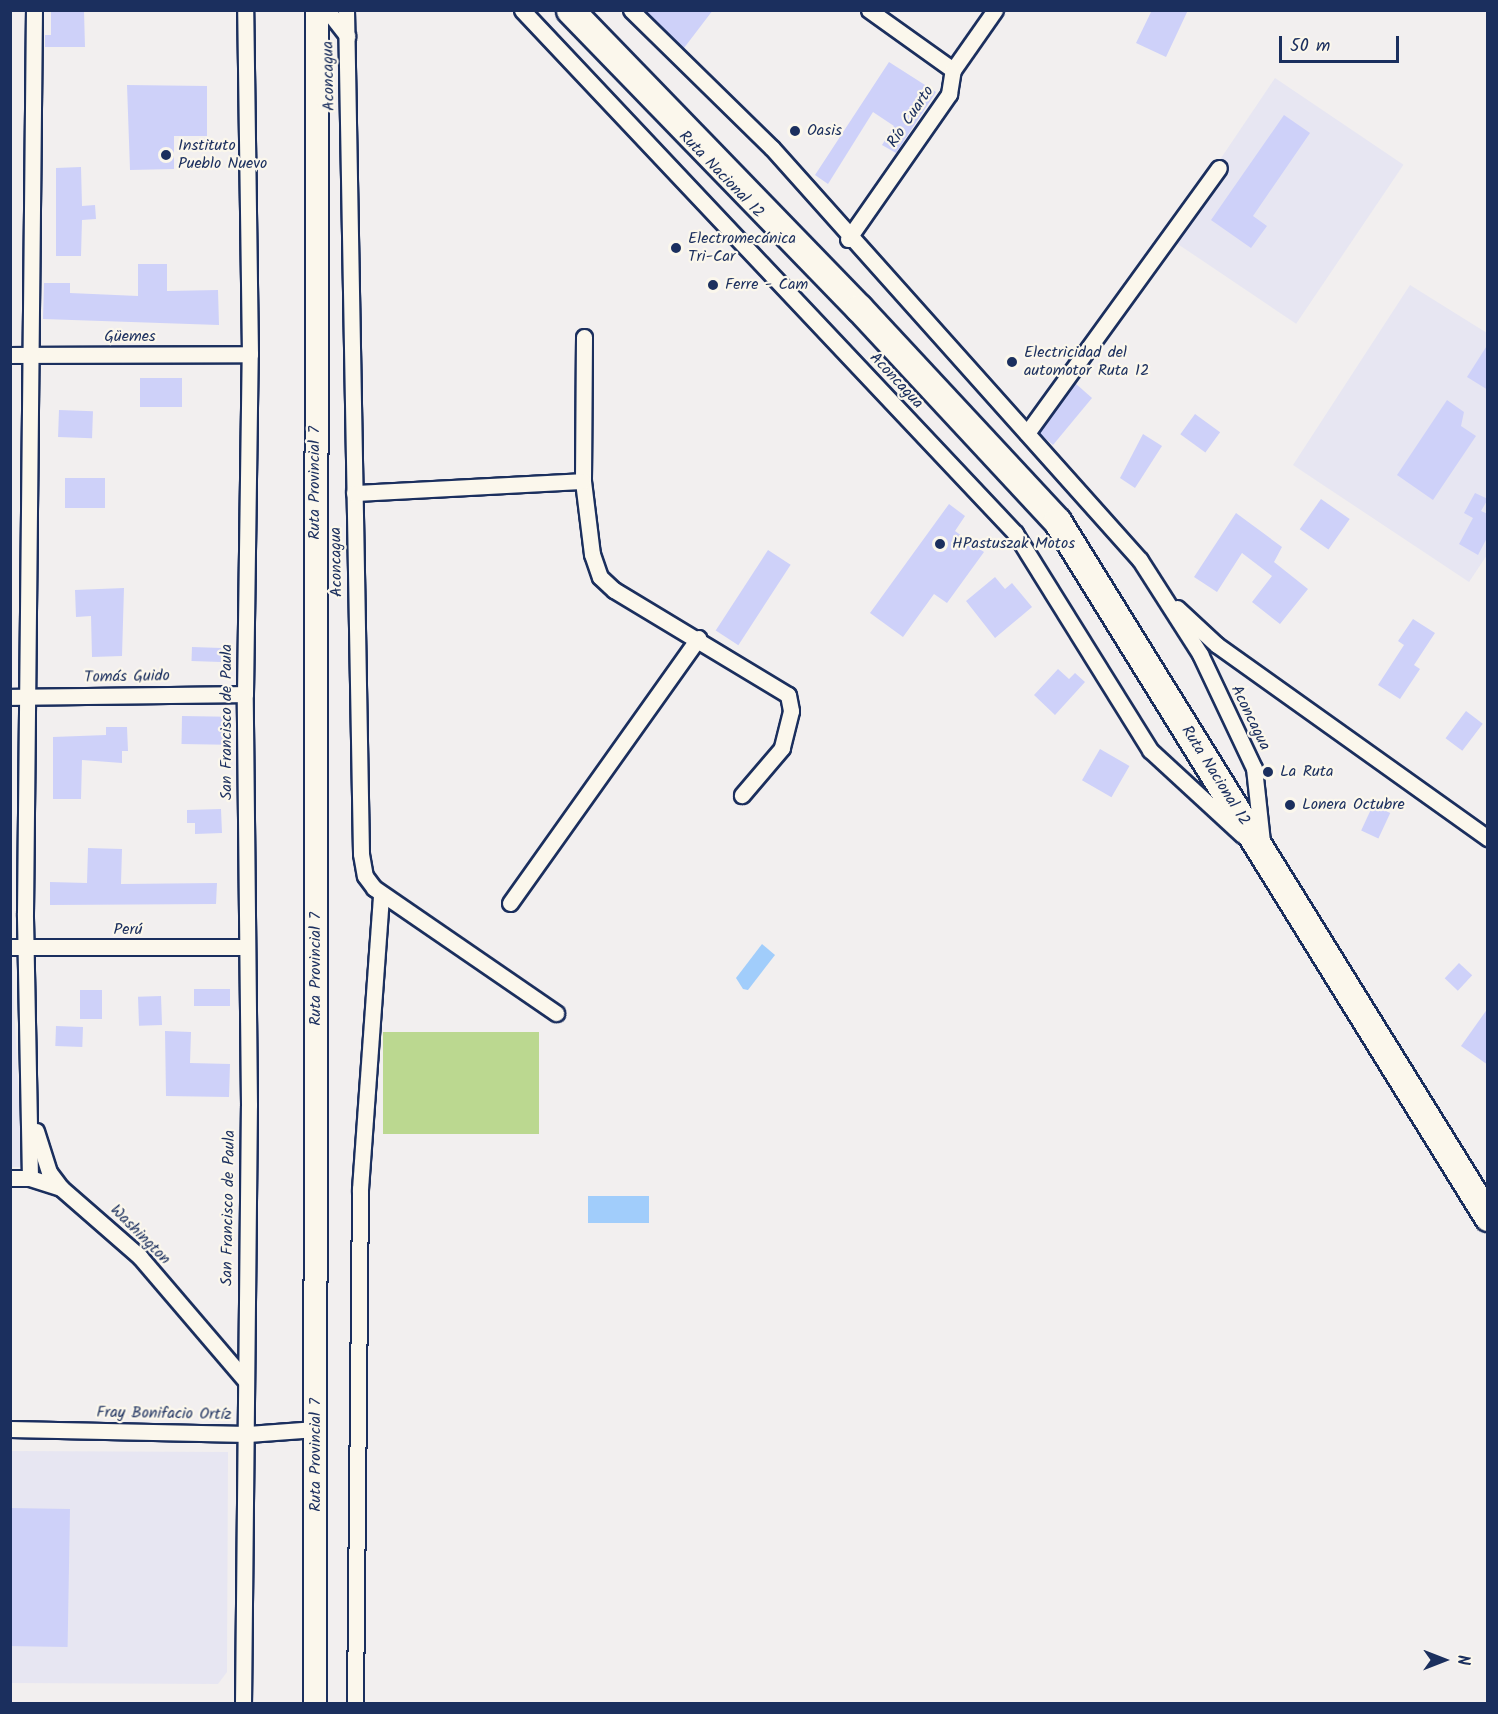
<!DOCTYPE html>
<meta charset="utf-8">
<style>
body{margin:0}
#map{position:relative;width:1498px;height:1714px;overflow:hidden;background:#f2efef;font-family:Kalam,sans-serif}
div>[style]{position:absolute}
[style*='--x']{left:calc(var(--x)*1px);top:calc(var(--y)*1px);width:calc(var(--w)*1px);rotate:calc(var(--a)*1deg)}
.built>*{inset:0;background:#e7e6f2;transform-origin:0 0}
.green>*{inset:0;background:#bbd890;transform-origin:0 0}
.water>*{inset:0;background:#a1cdfb;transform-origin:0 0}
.building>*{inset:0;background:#ced1f9;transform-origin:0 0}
.roads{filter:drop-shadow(2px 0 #1b2f5e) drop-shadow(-2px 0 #1b2f5e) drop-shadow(0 2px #1b2f5e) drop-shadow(0 -2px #1b2f5e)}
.street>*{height:15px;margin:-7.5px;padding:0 7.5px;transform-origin:7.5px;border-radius:7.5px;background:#fbf7ec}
.primary>*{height:22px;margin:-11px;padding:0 11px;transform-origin:11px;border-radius:11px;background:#fbf7ec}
.highway>*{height:27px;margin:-13.5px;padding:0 13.5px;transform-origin:13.5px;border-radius:13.5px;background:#fbf7ec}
.dots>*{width:16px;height:16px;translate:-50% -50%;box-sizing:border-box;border:3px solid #fbf7ec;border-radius:50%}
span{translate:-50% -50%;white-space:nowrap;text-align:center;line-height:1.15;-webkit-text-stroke:4.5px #fbf7ec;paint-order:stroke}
.street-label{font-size:16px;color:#1b2f5e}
.poi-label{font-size:16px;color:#1b2f5e}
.left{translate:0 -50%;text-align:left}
.frame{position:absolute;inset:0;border:12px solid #1b2f5e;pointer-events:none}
.north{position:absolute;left:1414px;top:1630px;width:60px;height:60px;-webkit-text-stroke:4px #fbf7ec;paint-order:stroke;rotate:90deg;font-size:16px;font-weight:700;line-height:24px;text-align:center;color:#1b2f5e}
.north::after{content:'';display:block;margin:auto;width:21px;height:27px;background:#1b2f5e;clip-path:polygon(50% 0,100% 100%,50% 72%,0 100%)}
.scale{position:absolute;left:1279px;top:36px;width:120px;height:27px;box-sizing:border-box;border:3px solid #1b2f5e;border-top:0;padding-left:8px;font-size:18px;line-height:21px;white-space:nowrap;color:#1b2f5e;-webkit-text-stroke:4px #fbf7ec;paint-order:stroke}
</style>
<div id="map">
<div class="built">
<div style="left:1275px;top:78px;width:155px;height:192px;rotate:34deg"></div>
<div style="clip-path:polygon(1410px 285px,1487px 333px,1487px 555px,1469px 582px,1293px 465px)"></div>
<div style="clip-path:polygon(10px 962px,12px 962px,22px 1167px,11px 1167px)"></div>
<div style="clip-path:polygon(11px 1451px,228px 1452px,227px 1672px,218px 1684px,11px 1683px)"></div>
</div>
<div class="green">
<div style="left:539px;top:1032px;width:102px;height:156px;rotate:90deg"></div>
</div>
<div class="water">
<div style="clip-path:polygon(762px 944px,775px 955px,748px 990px,743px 989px,736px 978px)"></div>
<div style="left:588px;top:1196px;width:61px;height:27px"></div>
</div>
<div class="building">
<div style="clip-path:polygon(645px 10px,713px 10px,684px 48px)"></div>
<div style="clip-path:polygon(1152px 10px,1188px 10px,1166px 57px,1136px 43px)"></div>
<div style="clip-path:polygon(84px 11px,85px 47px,45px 47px,45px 35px,51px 35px,51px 12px)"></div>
<div style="clip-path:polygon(889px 62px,936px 92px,896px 153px,882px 145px,894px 126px,873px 112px,828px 184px,815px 175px)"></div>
<div style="clip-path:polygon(127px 85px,207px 86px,207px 136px,174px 136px,174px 169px,130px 170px)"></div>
<div style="clip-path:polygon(1284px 115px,1310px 133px,1253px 216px,1267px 226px,1251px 248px,1211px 220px)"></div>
<div style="clip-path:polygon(81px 167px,82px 206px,95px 205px,96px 219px,82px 220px,81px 256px,56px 256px,56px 168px)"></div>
<div style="clip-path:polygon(138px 264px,167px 264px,167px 291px,218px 290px,219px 325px,43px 319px,44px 283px,70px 283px,70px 293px,138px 296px)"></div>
<div style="clip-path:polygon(1488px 344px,1488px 390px,1467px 377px)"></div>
<div style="left:140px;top:378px;width:42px;height:29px"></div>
<div style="clip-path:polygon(1075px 383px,1092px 398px,1053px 445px,1039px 433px)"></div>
<div style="clip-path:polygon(1447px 400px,1464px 412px,1461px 426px,1476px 436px,1433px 500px,1397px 475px)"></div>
<div style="left:59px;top:410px;width:34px;height:27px;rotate:2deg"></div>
<div style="left:1195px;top:414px;width:31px;height:25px;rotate:36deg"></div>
<div style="clip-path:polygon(1143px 434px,1162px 446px,1135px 488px,1120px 478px)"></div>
<div style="left:65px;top:478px;width:40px;height:30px"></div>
<div style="clip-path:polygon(1475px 493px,1488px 499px,1481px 511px,1488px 514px,1488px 536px,1478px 555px,1459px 544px,1473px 518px,1464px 513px)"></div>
<div style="left:1321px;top:499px;width:35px;height:37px;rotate:35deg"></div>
<div style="clip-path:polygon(949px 504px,965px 516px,955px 531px,984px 552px,947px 603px,934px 594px,903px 637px,870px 613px)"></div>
<div style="clip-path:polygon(1236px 513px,1282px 547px,1274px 562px,1308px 589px,1280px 624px,1252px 602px,1272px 576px,1242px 553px,1217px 592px,1194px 577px)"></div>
<div style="left:768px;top:550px;width:27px;height:96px;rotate:33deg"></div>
<div style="clip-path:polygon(995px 577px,1005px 589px,1012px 583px,1032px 607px,995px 638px,966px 601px)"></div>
<div style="clip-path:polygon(124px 588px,122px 656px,92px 657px,91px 616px,76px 617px,75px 590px)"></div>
<div style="clip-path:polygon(1413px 619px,1435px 633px,1414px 665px,1420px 669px,1400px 699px,1378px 685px,1404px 645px,1398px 641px)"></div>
<div style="left:192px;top:647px;width:37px;height:14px;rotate:2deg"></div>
<div style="clip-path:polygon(1058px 669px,1069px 679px,1075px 673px,1085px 682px,1055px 715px,1034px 695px)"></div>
<div style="left:1466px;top:711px;width:21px;height:34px;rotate:37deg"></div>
<div style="left:182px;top:716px;width:45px;height:28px;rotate:1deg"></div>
<div style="clip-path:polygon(106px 727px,127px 727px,128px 751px,122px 751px,122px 763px,82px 760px,81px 799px,53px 799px,53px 737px,106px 735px)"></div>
<div style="left:1100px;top:749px;width:34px;height:36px;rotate:30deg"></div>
<div style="left:1373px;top:805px;width:19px;height:28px;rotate:25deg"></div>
<div style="clip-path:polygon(221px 809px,222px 833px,195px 834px,195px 823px,187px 823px,187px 810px)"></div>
<div style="clip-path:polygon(88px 848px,122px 849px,121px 884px,217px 883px,216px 904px,50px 905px,50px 882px,87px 883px)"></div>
<div style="left:1459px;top:963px;width:18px;height:21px;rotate:43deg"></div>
<div style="left:194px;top:989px;width:36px;height:17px"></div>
<div style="left:80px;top:990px;width:22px;height:29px"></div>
<div style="left:161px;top:996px;width:29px;height:23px;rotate:88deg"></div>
<div style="clip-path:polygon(1488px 1008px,1488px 1065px,1461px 1046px)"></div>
<div style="left:56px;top:1026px;width:27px;height:20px;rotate:2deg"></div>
<div style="clip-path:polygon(165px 1031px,191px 1032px,190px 1063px,230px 1064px,229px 1097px,166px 1096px)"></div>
<div style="left:10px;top:1508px;width:60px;height:138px;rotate:1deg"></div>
</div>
<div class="roads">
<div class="street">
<div style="--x:327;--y:10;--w:33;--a:52"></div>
<div style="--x:346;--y:10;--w:844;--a:88.98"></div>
<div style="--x:361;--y:854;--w:22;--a:80"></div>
<div style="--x:365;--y:876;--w:15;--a:53"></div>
<div style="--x:374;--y:888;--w:221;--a:34.5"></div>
<div style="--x:522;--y:10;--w:719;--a:46.69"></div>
<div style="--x:1015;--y:533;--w:256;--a:58.1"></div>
<div style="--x:1150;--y:750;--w:125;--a:42.7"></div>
<div style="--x:631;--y:10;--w:197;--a:44.4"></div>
<div style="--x:772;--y:148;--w:552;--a:48.23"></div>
<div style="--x:1140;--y:560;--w:112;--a:57.4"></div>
<div style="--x:1200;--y:654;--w:126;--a:64.7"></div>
<div style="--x:1254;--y:768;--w:74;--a:83.8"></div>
<div style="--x:869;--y:10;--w:103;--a:35.5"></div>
<div style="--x:848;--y:239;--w:177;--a:-55.1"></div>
<div style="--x:949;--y:94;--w:24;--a:-81"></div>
<div style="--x:953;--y:70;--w:73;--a:-55"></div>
<div style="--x:584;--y:337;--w:144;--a:90.4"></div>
<div style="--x:583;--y:481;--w:74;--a:83"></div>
<div style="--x:592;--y:554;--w:24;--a:71"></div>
<div style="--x:600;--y:577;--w:19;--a:43"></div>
<div style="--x:614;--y:590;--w:203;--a:31.1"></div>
<div style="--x:788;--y:695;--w:16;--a:79"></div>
<div style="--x:791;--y:711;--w:38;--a:104"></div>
<div style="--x:782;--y:748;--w:62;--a:130.4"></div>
<div style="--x:10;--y:355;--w:240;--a:-0.2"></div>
<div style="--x:1027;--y:433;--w:327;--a:-54.1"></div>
<div style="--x:354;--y:493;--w:229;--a:-3"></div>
<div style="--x:1177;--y:608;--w:54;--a:42.8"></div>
<div style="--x:1217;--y:645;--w:333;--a:35.5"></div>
<div style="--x:10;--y:697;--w:235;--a:-0.7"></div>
<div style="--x:510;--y:903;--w:325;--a:-54.6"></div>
<div style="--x:10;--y:947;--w:235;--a:0"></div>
<div style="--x:36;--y:1131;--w:43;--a:72.4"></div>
<div style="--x:49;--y:1172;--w:20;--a:53"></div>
<div style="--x:61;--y:1188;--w:105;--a:41.1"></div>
<div style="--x:140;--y:1257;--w:162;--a:49.5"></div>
<div style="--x:10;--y:1178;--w:20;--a:0"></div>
<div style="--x:30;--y:1178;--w:33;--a:18"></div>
<div style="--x:30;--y:1178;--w:265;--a:-91.1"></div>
<div style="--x:25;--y:913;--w:903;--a:-89.43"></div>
<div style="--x:10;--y:1429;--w:238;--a:1.2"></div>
<div style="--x:248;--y:1434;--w:68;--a:-4.2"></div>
<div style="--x:243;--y:1704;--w:599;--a:-89.43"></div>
<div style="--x:249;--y:1105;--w:411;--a:-90.6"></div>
<div style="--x:245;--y:694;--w:340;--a:-89.2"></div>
<div style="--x:250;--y:354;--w:344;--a:-90.8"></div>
<div style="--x:355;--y:1704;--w:515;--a:-89.44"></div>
<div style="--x:360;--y:1189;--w:296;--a:-85.9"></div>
</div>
<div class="primary">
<div style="--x:315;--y:1704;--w:1694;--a:-89.93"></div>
</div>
<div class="highway">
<div style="--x:570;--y:10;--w:415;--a:45.9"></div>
<div style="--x:859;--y:308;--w:291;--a:47.1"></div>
<div style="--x:1057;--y:521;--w:819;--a:58.23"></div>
</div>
</div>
<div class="dots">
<div style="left:795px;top:131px;background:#1b2f5e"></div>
<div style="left:166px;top:155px;background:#1b2f5e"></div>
<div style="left:676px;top:248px;background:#1b2f5e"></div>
<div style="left:713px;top:285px;background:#1b2f5e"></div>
<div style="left:1012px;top:362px;background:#1b2f5e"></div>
<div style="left:940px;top:544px;background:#1b2f5e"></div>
<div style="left:1268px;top:772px;background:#1b2f5e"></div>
<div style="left:1290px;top:805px;background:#1b2f5e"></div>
</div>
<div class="street-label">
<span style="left:329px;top:76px;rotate:-91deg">Aconcagua</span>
<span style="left:911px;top:117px;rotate:-56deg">Río Cuarto</span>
<span style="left:721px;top:175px;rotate:46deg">Ruta Nacional 12</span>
<span style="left:130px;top:337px">Güemes</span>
<span style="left:896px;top:381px;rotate:47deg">Aconcagua</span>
<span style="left:315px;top:483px;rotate:-90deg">Ruta Provincial 7</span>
<span style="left:337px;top:562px;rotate:-91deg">Aconcagua</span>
<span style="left:127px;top:677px;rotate:-1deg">Tomás Guido</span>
<span style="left:1250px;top:718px;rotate:64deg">Aconcagua</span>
<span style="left:227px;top:722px;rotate:-90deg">San Francisco de Paula</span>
<span style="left:1215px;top:776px;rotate:58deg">Ruta Nacional 12</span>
<span style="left:128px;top:930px">Perú</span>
<span style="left:316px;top:969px;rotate:-90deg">Ruta Provincial 7</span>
<span style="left:229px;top:1208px;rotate:-89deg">San Francisco de Paula</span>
<span style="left:140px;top:1235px;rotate:45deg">Washington</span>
<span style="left:164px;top:1414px;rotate:1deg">Fray Bonifacio Ortíz</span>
<span style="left:316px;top:1455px;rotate:-90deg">Ruta Provincial 7</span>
</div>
<div class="poi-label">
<span class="left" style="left:807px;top:131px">Oasis</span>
<span class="left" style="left:178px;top:155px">Instituto<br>Pueblo Nuevo</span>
<span class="left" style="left:688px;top:248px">Electromecánica<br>Tri-Car</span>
<span class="left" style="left:725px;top:285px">Ferre - Cam</span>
<span class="left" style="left:1024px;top:362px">Electricidad del<br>automotor Ruta 12</span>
<span class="left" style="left:952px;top:544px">HPastuszak Motos</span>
<span class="left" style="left:1280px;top:772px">La Ruta</span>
<span class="left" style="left:1302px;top:805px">Lonera Octubre</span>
</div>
<div class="frame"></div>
<div class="north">N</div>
<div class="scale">50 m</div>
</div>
